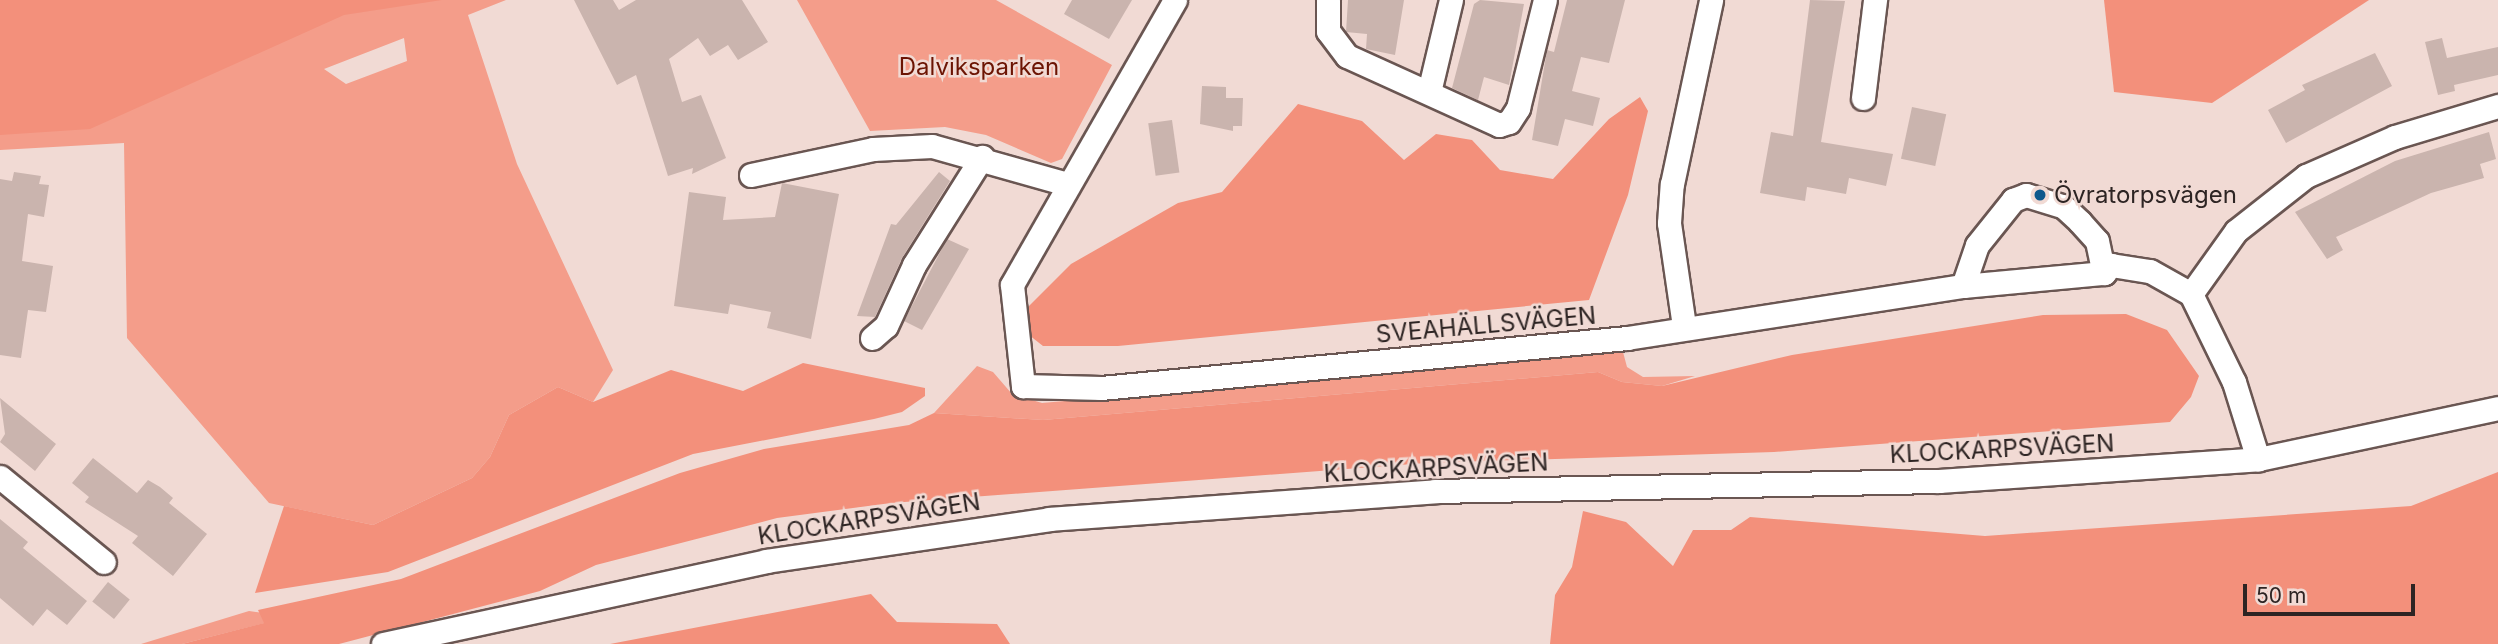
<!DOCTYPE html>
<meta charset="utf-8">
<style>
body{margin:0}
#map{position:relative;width:2498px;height:644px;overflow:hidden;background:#f1dad4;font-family:Inter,sans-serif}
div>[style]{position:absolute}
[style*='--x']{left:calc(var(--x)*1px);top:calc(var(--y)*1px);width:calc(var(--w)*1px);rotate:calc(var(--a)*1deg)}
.green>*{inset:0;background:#f49d8a}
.forest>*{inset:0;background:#f3907b}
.building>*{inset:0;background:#cab4ae;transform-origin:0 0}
.roads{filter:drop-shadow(2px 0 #6a5652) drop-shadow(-2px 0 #6a5652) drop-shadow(0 2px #6a5652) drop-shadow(0 -2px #6a5652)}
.minor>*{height:23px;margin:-11.5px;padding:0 11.5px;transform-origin:11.5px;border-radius:11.5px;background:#fff}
.dots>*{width:19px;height:19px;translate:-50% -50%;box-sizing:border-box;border:4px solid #f1dad4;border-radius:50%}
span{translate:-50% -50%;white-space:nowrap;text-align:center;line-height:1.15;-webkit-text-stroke:5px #f1dad4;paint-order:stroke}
.park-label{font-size:24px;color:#6c1403}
.poi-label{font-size:24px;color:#2d2423}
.left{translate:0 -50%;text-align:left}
.street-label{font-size:24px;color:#2d2423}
.scale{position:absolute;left:2243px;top:584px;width:172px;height:32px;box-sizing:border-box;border:4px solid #2d2423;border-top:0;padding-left:9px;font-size:21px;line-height:24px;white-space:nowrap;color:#2d2423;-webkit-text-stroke:5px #f1dad4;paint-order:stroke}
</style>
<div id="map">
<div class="green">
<div style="clip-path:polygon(evenodd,0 0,506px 0,468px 15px,517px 164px,613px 370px,593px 402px,558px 387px,509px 415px,490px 457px,472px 478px,373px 525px,269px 503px,127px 338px,124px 143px,0 150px,0 0,404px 38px,407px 61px,346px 84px,324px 69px,404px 38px)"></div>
<div style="clip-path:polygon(797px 0,996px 0,1112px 65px,1062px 159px,1051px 163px,986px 135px,945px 127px,870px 131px)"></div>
<div style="clip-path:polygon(1623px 352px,1627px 367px,1643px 377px,1695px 376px,1662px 386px,1622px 382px,1598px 372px,1043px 420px,934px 413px,977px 366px,993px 372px,1012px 394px,1042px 403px)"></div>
<div style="clip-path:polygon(249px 611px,264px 613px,265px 623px,182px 644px,141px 644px)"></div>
</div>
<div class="forest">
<div style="clip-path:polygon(0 0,442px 0,344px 15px,90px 129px,0 135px)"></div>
<div style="clip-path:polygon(2104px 0,2369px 0,2212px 103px,2114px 92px)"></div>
<div style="clip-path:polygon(1640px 97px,1648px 111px,1628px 195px,1589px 300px,1118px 346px,1043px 346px,1029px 335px,1022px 313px,1071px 264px,1178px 203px,1222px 192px,1298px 104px,1362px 121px,1404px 160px,1436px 134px,1472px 140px,1500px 170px,1553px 179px,1609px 119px)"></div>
<div style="clip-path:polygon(2126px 314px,2167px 330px,2199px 376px,2191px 397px,2170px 422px,1774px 452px,1426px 463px,891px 503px,777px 518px,596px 565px,540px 591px,339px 644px,182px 644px,264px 623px,258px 610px,401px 579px,680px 473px,764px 449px,909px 425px,934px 413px,1043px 420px,1598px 372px,1622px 382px,1662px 386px,1792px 355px,2043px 315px)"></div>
<div style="clip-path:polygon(803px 363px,925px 388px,925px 396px,902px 412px,874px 419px,693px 454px,388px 572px,255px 593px,284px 506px,373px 525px,472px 478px,490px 457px,509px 415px,558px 387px,593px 402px,671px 370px,743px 391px)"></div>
<div style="clip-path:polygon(2498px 472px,2498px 644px,1550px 644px,1555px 595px,1572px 567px,1583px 511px,1626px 522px,1673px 566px,1693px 530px,1731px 530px,1750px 517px,1985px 536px,2411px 506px)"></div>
<div style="clip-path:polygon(871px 594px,897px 622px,997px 624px,1010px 644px,610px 644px)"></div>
</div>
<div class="building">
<div style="clip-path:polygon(574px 0,613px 0,619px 10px,636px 0,742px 0,768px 42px,738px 60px,728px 45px,710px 56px,698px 38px,669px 59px,682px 102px,701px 95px,726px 158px,692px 174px,693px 168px,668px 176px,636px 75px,617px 85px)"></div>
<div style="clip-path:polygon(1072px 0,1132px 0,1109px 39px,1064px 14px)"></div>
<div style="clip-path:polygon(1348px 0,1404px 0,1395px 55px,1366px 49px,1367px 34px,1346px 32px)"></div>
<div style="clip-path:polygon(1480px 0,1524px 4px,1509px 85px,1484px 77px,1478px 100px,1452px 88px,1474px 4px)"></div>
<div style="clip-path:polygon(1567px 0,1625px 0,1609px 63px,1581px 57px,1572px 91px,1600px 98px,1593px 126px,1565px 119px,1558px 146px,1532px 140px,1547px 50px,1554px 52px)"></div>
<div style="clip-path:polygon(1810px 0,1845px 1px,1821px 142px,1893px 154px,1886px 186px,1849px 178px,1846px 194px,1807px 187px,1805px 201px,1760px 193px,1771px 132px,1793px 136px)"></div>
<div style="clip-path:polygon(2442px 38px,2447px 58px,2498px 47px,2498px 75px,2454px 85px,2455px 91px,2438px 95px,2425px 42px)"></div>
<div style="clip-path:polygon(2375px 53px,2392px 86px,2286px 143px,2268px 110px,2305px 90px,2302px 85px)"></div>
<div style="clip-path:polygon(1202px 86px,1226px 87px,1226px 98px,1243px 98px,1242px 126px,1233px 126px,1233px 131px,1200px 124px)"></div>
<div style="left:1912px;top:107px;width:35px;height:53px;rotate:12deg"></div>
<div style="left:1172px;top:120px;width:53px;height:24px;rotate:82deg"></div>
<div style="clip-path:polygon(2489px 132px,2496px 159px,2480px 164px,2484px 178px,2431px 193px,2336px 237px,2343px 250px,2327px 259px,2295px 212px,2395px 161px)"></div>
<div style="clip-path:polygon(14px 172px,41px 176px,39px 184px,49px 185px,44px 217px,28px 214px,22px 261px,53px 266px,46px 312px,28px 310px,21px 358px,0 355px,0 179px,12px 181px)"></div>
<div style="clip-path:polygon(939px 172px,950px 181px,902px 258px,875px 317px,857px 316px,891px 224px,896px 225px)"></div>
<div style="clip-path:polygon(782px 183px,839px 194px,811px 339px,767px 328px,771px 312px,730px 304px,728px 314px,674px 306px,689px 192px,726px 197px,723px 220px,775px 217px)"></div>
<div style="clip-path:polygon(947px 239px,969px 249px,922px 330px,904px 321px)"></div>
<div style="clip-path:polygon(0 398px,56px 444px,35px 471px,0 442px,5px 434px)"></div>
<div style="clip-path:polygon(93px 458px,137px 493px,148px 480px,160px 487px,173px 498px,169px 503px,207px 534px,173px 576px,132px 543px,138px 536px,85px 502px,89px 497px,72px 483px)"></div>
<div style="clip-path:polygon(0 519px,28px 542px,23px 548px,87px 601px,67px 625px,47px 609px,33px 626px,0 598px)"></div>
<div style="left:108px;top:582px;width:28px;height:25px;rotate:39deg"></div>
</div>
<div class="roads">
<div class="minor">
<div style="--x:1175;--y:0;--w:328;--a:119.8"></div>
<div style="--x:1012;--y:285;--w:102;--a:83.8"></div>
<div style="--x:1023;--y:386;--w:78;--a:1.5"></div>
<div style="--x:1101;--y:388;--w:528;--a:-5.43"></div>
<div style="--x:1627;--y:338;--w:340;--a:-8.8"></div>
<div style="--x:1963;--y:286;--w:142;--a:-5.3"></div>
<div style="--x:2104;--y:273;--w:11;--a:-49"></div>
<div style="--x:2111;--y:265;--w:39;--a:9"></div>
<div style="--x:2150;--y:271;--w:47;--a:29.3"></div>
<div style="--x:2191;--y:294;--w:98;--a:64"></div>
<div style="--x:2234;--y:382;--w:81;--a:72.7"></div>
<div style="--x:1328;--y:0;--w:31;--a:90"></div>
<div style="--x:1328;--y:31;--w:31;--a:53"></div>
<div style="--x:1347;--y:56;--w:167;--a:24.4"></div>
<div style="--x:1499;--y:125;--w:10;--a:-17"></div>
<div style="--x:1509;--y:122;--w:17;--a:-57"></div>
<div style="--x:1518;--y:108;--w:111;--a:-76"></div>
<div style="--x:1429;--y:92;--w:95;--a:-76.6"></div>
<div style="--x:1863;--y:98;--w:99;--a:-83"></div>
<div style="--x:751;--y:175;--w:125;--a:-12"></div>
<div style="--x:873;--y:149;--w:59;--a:-2.9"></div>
<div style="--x:932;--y:146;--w:140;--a:15.7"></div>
<div style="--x:1963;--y:286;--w:43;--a:-71.1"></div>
<div style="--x:1977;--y:245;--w:58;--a:-51.3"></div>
<div style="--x:2013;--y:200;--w:14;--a:-21"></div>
<div style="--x:2026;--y:195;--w:39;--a:17"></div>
<div style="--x:2063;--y:206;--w:23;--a:43"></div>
<div style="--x:2080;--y:222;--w:25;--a:48"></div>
<div style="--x:2097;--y:241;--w:33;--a:78"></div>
<div style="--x:2191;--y:294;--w:77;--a:-54.5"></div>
<div style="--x:2236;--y:231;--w:89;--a:-38.2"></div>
<div style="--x:2306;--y:176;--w:97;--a:-23.7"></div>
<div style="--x:2395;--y:137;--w:108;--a:-16.8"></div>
<div style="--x:1684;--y:326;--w:104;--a:-98.3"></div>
<div style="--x:1669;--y:223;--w:39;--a:-86"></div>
<div style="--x:1672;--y:184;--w:188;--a:-78"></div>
<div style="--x:872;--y:338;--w:18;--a:-41"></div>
<div style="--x:886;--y:326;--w:67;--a:-65.3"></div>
<div style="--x:914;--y:265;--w:128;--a:-57.8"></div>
<div style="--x:0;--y:477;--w:134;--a:39.3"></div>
<div style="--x:383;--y:644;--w:392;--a:-12.2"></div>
<div style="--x:766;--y:561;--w:286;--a:-8.4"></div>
<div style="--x:1049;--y:519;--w:387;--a:-4.1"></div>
<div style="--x:1435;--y:491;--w:504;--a:-1.14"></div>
<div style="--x:1939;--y:481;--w:320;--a:-3.9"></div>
<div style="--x:2258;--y:459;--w:245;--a:-12"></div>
</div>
</div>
<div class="dots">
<div style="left:2040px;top:195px;background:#0e598d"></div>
</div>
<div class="park-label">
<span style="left:979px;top:67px">Dalviksparken</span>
</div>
<div class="poi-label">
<span class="left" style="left:2054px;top:195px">Övratorpsvägen</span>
</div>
<div class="street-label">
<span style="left:1486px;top:325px;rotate:-5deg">SVEAHÄLLSVÄGEN</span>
<span style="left:2002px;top:449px;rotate:-3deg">KLOCKARPSVÄGEN</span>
<span style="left:1436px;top:468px;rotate:-3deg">KLOCKARPSVÄGEN</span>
<span style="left:869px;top:519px;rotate:-9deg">KLOCKARPSVÄGEN</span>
</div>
<div class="scale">50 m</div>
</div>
